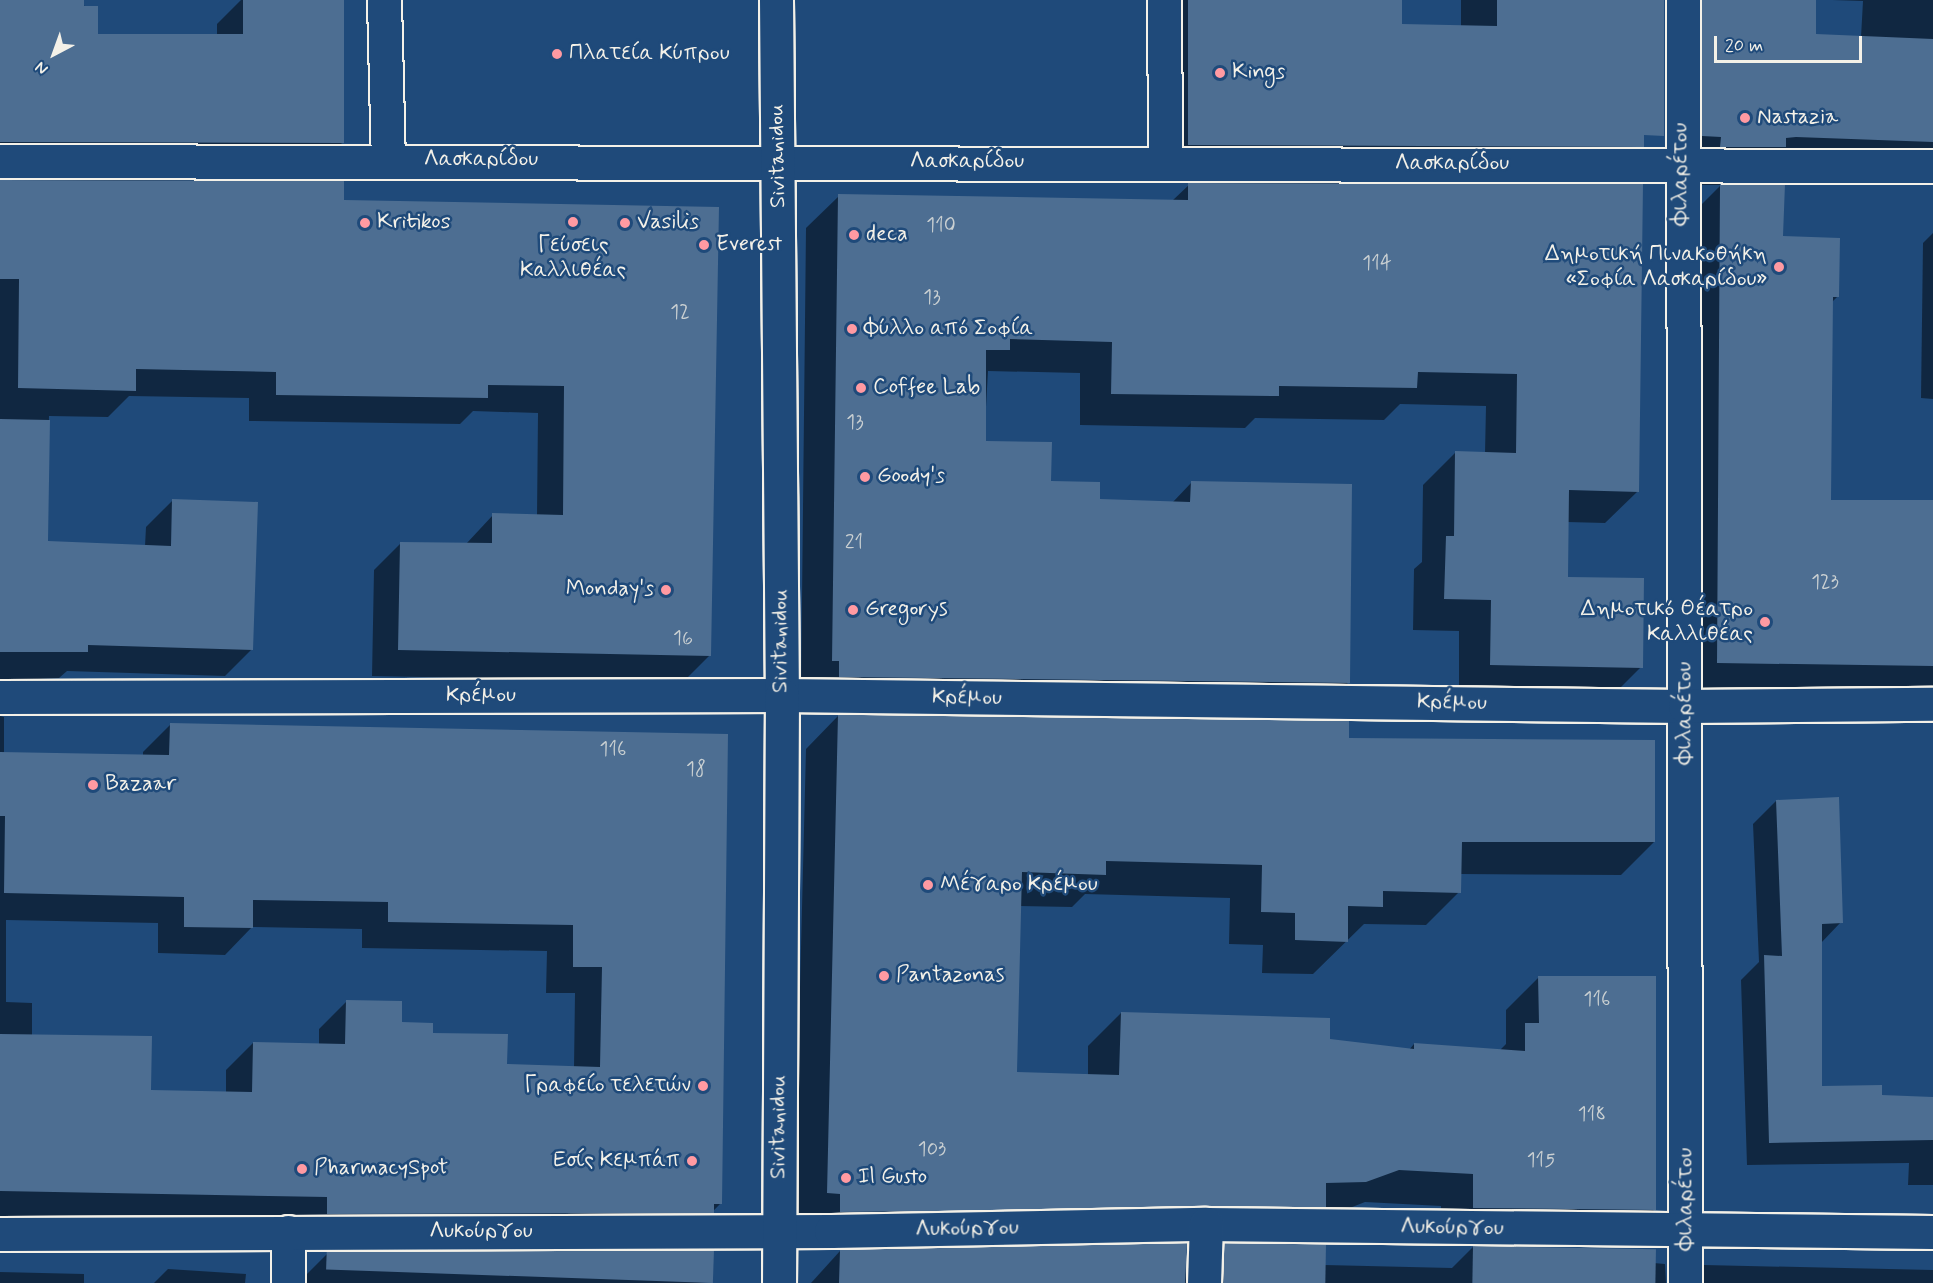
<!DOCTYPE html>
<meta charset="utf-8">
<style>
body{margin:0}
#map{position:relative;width:1933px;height:1283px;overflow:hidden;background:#1f4a7a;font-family:Mynerve,sans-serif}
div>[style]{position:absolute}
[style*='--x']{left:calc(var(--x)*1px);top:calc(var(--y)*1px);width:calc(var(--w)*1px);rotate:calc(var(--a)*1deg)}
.shadow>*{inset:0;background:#0007}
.building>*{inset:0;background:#4d6e92;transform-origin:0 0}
.roads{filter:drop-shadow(2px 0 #f4f1e8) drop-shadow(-2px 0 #f4f1e8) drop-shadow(0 2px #f4f1e8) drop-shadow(0 -2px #f4f1e8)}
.minor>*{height:33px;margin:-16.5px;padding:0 16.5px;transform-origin:16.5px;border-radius:16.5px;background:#1f4a7a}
.major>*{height:33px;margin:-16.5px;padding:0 16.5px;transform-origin:16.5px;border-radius:16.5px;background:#1f4a7a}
.dots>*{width:16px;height:16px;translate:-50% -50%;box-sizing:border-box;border:3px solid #1f4a7a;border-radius:50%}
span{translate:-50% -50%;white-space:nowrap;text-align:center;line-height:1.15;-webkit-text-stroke:5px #1f4a7a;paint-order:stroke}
.number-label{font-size:20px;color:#cad0d2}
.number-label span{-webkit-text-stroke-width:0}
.poi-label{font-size:22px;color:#f4f1e8}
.left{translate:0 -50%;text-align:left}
.right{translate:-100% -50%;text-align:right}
.street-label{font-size:22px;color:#f4f1e8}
.north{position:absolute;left:24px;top:24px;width:60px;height:60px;-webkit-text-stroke:4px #1f4a7a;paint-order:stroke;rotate:221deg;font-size:16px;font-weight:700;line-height:24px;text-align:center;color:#f4f1e8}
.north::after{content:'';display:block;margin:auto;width:21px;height:27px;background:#f4f1e8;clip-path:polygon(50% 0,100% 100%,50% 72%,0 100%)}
.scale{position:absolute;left:1714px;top:36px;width:148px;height:27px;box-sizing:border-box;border:3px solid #f4f1e8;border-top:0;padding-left:8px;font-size:18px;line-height:21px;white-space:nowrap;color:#f4f1e8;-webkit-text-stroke:4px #1f4a7a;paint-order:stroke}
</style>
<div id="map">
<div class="shadow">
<div style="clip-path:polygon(0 0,82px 0,96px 35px,217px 35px,217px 24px,241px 0,343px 0,342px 143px,316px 169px,0 169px)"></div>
<div style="clip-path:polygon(1153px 0,1401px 0,1401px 26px,1461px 27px,1461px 0,1633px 0,1633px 146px,1593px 185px,1638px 491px,1605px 523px,1567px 522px,1567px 578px,1641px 667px,1609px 699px,1459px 696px,1459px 631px,1413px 630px,1414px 569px,1422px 562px,1423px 485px,1455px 453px,1485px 453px,1486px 406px,1400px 404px,1384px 420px,1255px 418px,1245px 428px,1080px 425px,1080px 373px,988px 371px,984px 443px,1050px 483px,1099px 501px,1172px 503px,1191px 483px,1348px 683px,1316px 715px,801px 693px,806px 228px,839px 196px,1172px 201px,1192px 182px,1152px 182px)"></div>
<div style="clip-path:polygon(1669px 0,1815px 0,1814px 35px,1861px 37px,1863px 1px,1832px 0,1933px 0,1933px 176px,1754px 177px,1745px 186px,1782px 238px,1838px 296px,1831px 303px,1829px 501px,1933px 502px,1933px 696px,1687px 693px,1690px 216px,1721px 185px,1682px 185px,1665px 175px)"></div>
<div style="clip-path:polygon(0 179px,342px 182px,342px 201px,717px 208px,710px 655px,683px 682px,372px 676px,374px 570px,401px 543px,466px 544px,493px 515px,537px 516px,538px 413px,473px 411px,460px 424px,249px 421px,249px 398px,129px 396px,108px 417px,49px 416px,47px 543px,145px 546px,146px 527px,173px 500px,252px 649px,225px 676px,67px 671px,59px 678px,0 681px)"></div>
<div style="clip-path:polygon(1933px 233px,1933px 399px,1921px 398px,1923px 243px)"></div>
<div style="clip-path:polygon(evenodd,0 716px,4px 717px,4px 754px,143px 756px,143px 752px,170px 725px,727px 735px,720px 1204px,686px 1239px,0 1218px,0 716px,6px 920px,158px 923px,158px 953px,225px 955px,252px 927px,362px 929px,362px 948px,547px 951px,546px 993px,575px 993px,574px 1068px,506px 1066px,346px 1002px,319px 1029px,319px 1045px,253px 1043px,226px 1070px,226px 1093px,150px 1091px,32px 1036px,32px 1003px,6px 1002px,6px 920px)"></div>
<div style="clip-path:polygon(838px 716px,1348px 740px,1654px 842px,1621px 875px,1459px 874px,1459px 892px,1426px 925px,1364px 924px,1313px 974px,1262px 973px,1263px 945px,1229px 944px,1230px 898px,1085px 894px,1072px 907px,1019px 906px,1015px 1073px,1088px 1075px,1088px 1046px,1121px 1013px,1409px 1050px,1414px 1044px,1500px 1050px,1506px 1044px,1506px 1010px,1539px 977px,1654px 1210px,1622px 1243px,1441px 1241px,1441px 1206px,1365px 1202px,1332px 1215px,794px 1226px,806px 749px)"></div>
<div style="clip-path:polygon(1776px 801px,1841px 922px,1821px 943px,1821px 1087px,1880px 1097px,1933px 1099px,1933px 1185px,1908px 1185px,1909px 1163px,1747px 1165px,1741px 980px,1759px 962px,1753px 824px)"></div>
<div style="clip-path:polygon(1225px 1244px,1325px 1265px,1452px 1268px,1473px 1247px,1665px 1264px,1666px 1283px,1195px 1283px,1196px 1273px)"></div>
<div style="clip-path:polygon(1185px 1245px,1186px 1283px,811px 1283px,840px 1251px)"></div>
<div style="clip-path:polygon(328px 1253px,711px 1283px,304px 1283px,304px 1277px)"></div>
<div style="clip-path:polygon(1704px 1265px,1933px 1270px,1933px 1283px,1686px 1283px)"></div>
<div style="clip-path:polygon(168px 1269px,246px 1274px,245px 1283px,154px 1283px)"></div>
<div style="clip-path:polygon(0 1272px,84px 1274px,84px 1283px,0 1283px)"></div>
</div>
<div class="building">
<div style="clip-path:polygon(0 0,84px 0,84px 6px,98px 6px,98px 34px,243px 34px,243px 0,344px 0,344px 143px,0 142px)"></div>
<div style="clip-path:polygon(1188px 0,1402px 0,1402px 24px,1497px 26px,1497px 0,1664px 0,1664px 136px,1644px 135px,1644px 147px,1188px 145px)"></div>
<div style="clip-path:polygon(1702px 0,1816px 0,1816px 34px,1933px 39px,1933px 142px,1796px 137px,1786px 138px,1786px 147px,1720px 147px,1721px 137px,1702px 136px)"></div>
<div style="clip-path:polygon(0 180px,344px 181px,344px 200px,719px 207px,711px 656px,398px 650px,400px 542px,492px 543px,492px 513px,563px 515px,564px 386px,488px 385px,488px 398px,276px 395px,276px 372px,136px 369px,136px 391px,18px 388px,19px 279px,0 279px)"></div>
<div style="clip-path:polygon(1188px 183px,1643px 184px,1639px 492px,1569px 490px,1568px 577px,1644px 578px,1643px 668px,1490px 665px,1491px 600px,1444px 599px,1446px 536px,1454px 536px,1455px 451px,1516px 453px,1517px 374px,1418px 372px,1417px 388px,1279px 386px,1279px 396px,1111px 394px,1112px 342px,1010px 339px,1010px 350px,986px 350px,986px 441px,1052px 442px,1051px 481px,1100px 482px,1100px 499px,1190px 502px,1191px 481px,1352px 484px,1350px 683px,839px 677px,839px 661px,832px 661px,838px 194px,1188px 200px)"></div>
<div style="clip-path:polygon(1720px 184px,1785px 184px,1783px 236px,1840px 238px,1839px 297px,1833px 297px,1831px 500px,1933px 500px,1933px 666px,1717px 663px)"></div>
<div style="clip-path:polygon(0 419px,50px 420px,48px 541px,171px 546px,172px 499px,258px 502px,253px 650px,88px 645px,88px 652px,0 652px)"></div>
<div style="clip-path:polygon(838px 714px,1349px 721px,1349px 738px,1655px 740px,1655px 842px,1462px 842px,1461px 893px,1383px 891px,1383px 907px,1348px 906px,1348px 942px,1295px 940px,1295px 913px,1261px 912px,1262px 865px,1106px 861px,1106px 875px,1022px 872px,1017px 1072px,1119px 1075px,1121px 1012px,1330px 1018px,1330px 1039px,1414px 1049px,1414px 1043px,1525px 1051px,1525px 1023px,1539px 1023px,1538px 976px,1656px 976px,1656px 1210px,1473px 1208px,1473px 1174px,1399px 1170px,1366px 1182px,1326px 1183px,1326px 1207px,840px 1212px,840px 1194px,827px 1193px)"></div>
<div style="clip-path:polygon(170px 723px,728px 734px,722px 1204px,714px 1204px,714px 1213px,327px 1214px,327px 1197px,0 1191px,0 1034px,152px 1036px,151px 1090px,252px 1092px,253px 1042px,345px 1044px,346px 1000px,402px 1001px,402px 1022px,433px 1023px,433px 1033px,508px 1034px,507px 1064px,600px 1067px,602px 967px,573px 967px,573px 925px,388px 922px,388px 902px,253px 900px,253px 928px,184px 927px,184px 897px,4px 893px,5px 816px,0 816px,0 752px,169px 755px)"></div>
<div style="clip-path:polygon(1839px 797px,1843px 923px,1822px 924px,1822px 1086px,1882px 1085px,1882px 1095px,1933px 1097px,1933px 1140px,1769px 1143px,1764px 955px,1782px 956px,1776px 800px)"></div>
<div style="clip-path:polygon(1187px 1243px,1185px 1283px,839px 1283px,840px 1250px)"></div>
<div style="left:1224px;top:1243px;width:102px;height:40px;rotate:1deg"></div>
<div style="left:1473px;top:1246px;width:183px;height:37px;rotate:1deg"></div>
<div style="left:714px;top:1250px;width:33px;height:387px;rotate:92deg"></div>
</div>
<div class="roads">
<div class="minor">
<div style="--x:384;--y:0;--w:160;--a:88.6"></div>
<div style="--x:1164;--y:0;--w:163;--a:89.6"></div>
<div style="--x:1683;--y:0;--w:1283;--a:89.91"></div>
<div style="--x:0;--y:161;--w:1933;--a:0.15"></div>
<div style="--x:0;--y:697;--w:782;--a:-0.15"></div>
<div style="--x:782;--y:695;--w:903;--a:0.7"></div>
<div style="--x:1685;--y:706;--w:248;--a:-0.5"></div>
<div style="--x:288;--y:1232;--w:51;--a:90"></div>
<div style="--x:0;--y:1234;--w:831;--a:-0.21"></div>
<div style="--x:831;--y:1231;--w:375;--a:-1.1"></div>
<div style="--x:1206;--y:1224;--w:727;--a:0.63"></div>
<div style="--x:1204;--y:1283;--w:59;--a:-88.1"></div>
</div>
<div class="major">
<div style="--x:776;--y:0;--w:695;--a:89.51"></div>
<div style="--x:782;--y:695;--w:588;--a:90.29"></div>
</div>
</div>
<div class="dots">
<div style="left:557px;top:54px;background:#ff9aa2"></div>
<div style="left:1220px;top:73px;background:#ff9aa2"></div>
<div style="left:1745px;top:118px;background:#ff9aa2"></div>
<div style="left:573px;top:222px;background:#ff9aa2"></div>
<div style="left:365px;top:223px;background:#ff9aa2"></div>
<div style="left:625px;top:223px;background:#ff9aa2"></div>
<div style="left:854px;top:235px;background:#ff9aa2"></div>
<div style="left:704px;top:245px;background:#ff9aa2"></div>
<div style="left:1779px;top:267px;background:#ff9aa2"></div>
<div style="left:852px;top:329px;background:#ff9aa2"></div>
<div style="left:861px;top:388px;background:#ff9aa2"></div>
<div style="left:865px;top:477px;background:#ff9aa2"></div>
<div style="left:666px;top:590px;background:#ff9aa2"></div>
<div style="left:853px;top:610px;background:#ff9aa2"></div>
<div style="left:1765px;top:622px;background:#ff9aa2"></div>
<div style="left:93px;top:785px;background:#ff9aa2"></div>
<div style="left:928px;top:885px;background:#ff9aa2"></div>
<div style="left:884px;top:976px;background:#ff9aa2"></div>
<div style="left:703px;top:1086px;background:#ff9aa2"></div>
<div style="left:692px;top:1161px;background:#ff9aa2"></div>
<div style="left:302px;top:1169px;background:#ff9aa2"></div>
<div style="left:846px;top:1178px;background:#ff9aa2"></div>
</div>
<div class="number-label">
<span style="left:941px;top:225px">110</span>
<span style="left:1377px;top:263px">114</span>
<span style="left:932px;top:297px">13</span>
<span style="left:680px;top:312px">12</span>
<span style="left:855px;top:422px">13</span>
<span style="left:854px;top:542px">21</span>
<span style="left:1825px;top:582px">123</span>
<span style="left:683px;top:638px">16</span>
<span style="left:613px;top:749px">116</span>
<span style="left:696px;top:769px">18</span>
<span style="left:1597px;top:999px">116</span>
<span style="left:1592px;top:1114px">118</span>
<span style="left:932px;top:1149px">103</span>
<span style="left:1541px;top:1160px">115</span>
</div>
<div class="poi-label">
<span class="left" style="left:569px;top:54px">Πλατεία Κύπρου</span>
<span class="left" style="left:1232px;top:73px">Kings</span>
<span class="left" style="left:1757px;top:118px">Nastazia</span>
<span class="left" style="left:377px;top:223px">Kritikos</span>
<span class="left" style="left:637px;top:223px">Vasilis</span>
<span class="left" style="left:866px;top:235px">deca</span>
<span style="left:573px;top:258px">Γεύσεις<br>Καλλιθέας</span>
<span class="left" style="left:716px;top:245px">Everest</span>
<span class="right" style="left:1767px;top:267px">Δημοτική Πινακοθήκη<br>«Σοφία Λασκαρίδου»</span>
<span class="left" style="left:864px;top:329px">Φύλλο από Σοφία</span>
<span class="left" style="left:873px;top:388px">Coffee Lab</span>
<span class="left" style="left:877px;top:477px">Goody's</span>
<span class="right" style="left:654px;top:590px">Monday's</span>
<span class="right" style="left:1753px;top:622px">Δημοτικό Θέατρο<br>Καλλιθέας</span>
<span class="left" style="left:865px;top:610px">Gregorys</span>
<span class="left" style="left:105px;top:785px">Bazaar</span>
<span class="left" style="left:940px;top:885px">Μέγαρο Κρέμου</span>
<span class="left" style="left:896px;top:976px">Pantazonas</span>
<span class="right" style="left:691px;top:1086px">Γραφείο τελετών</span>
<span class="right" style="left:680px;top:1161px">Εσίς Κεμπάπ</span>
<span class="left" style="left:314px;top:1169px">PharmacySpot</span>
<span class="left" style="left:858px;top:1178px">Il Gusto</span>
</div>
<div class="street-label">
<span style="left:778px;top:156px;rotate:-91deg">Sivitanidou</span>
<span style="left:481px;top:160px">Λασκαρίδου</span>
<span style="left:967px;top:162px">Λασκαρίδου</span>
<span style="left:1452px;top:164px">Λασκαρίδου</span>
<span style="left:1681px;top:174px;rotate:-90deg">Φιλαρέτου</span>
<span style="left:781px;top:641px;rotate:-90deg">Sivitanidou</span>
<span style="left:481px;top:696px">Κρέμου</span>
<span style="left:967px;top:698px;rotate:1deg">Κρέμου</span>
<span style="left:1452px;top:703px;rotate:1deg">Κρέμου</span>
<span style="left:1685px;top:713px;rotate:-90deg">Φιλαρέτου</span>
<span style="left:779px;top:1127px;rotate:-90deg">Sivitanidou</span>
<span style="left:1686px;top:1199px;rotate:-90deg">Φιλαρέτου</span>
<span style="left:1452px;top:1228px;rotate:1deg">Λυκούργου</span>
<span style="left:967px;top:1229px;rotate:-1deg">Λυκούργου</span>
<span style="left:481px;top:1232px">Λυκούργου</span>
</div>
<div class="north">N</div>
<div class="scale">20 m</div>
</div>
